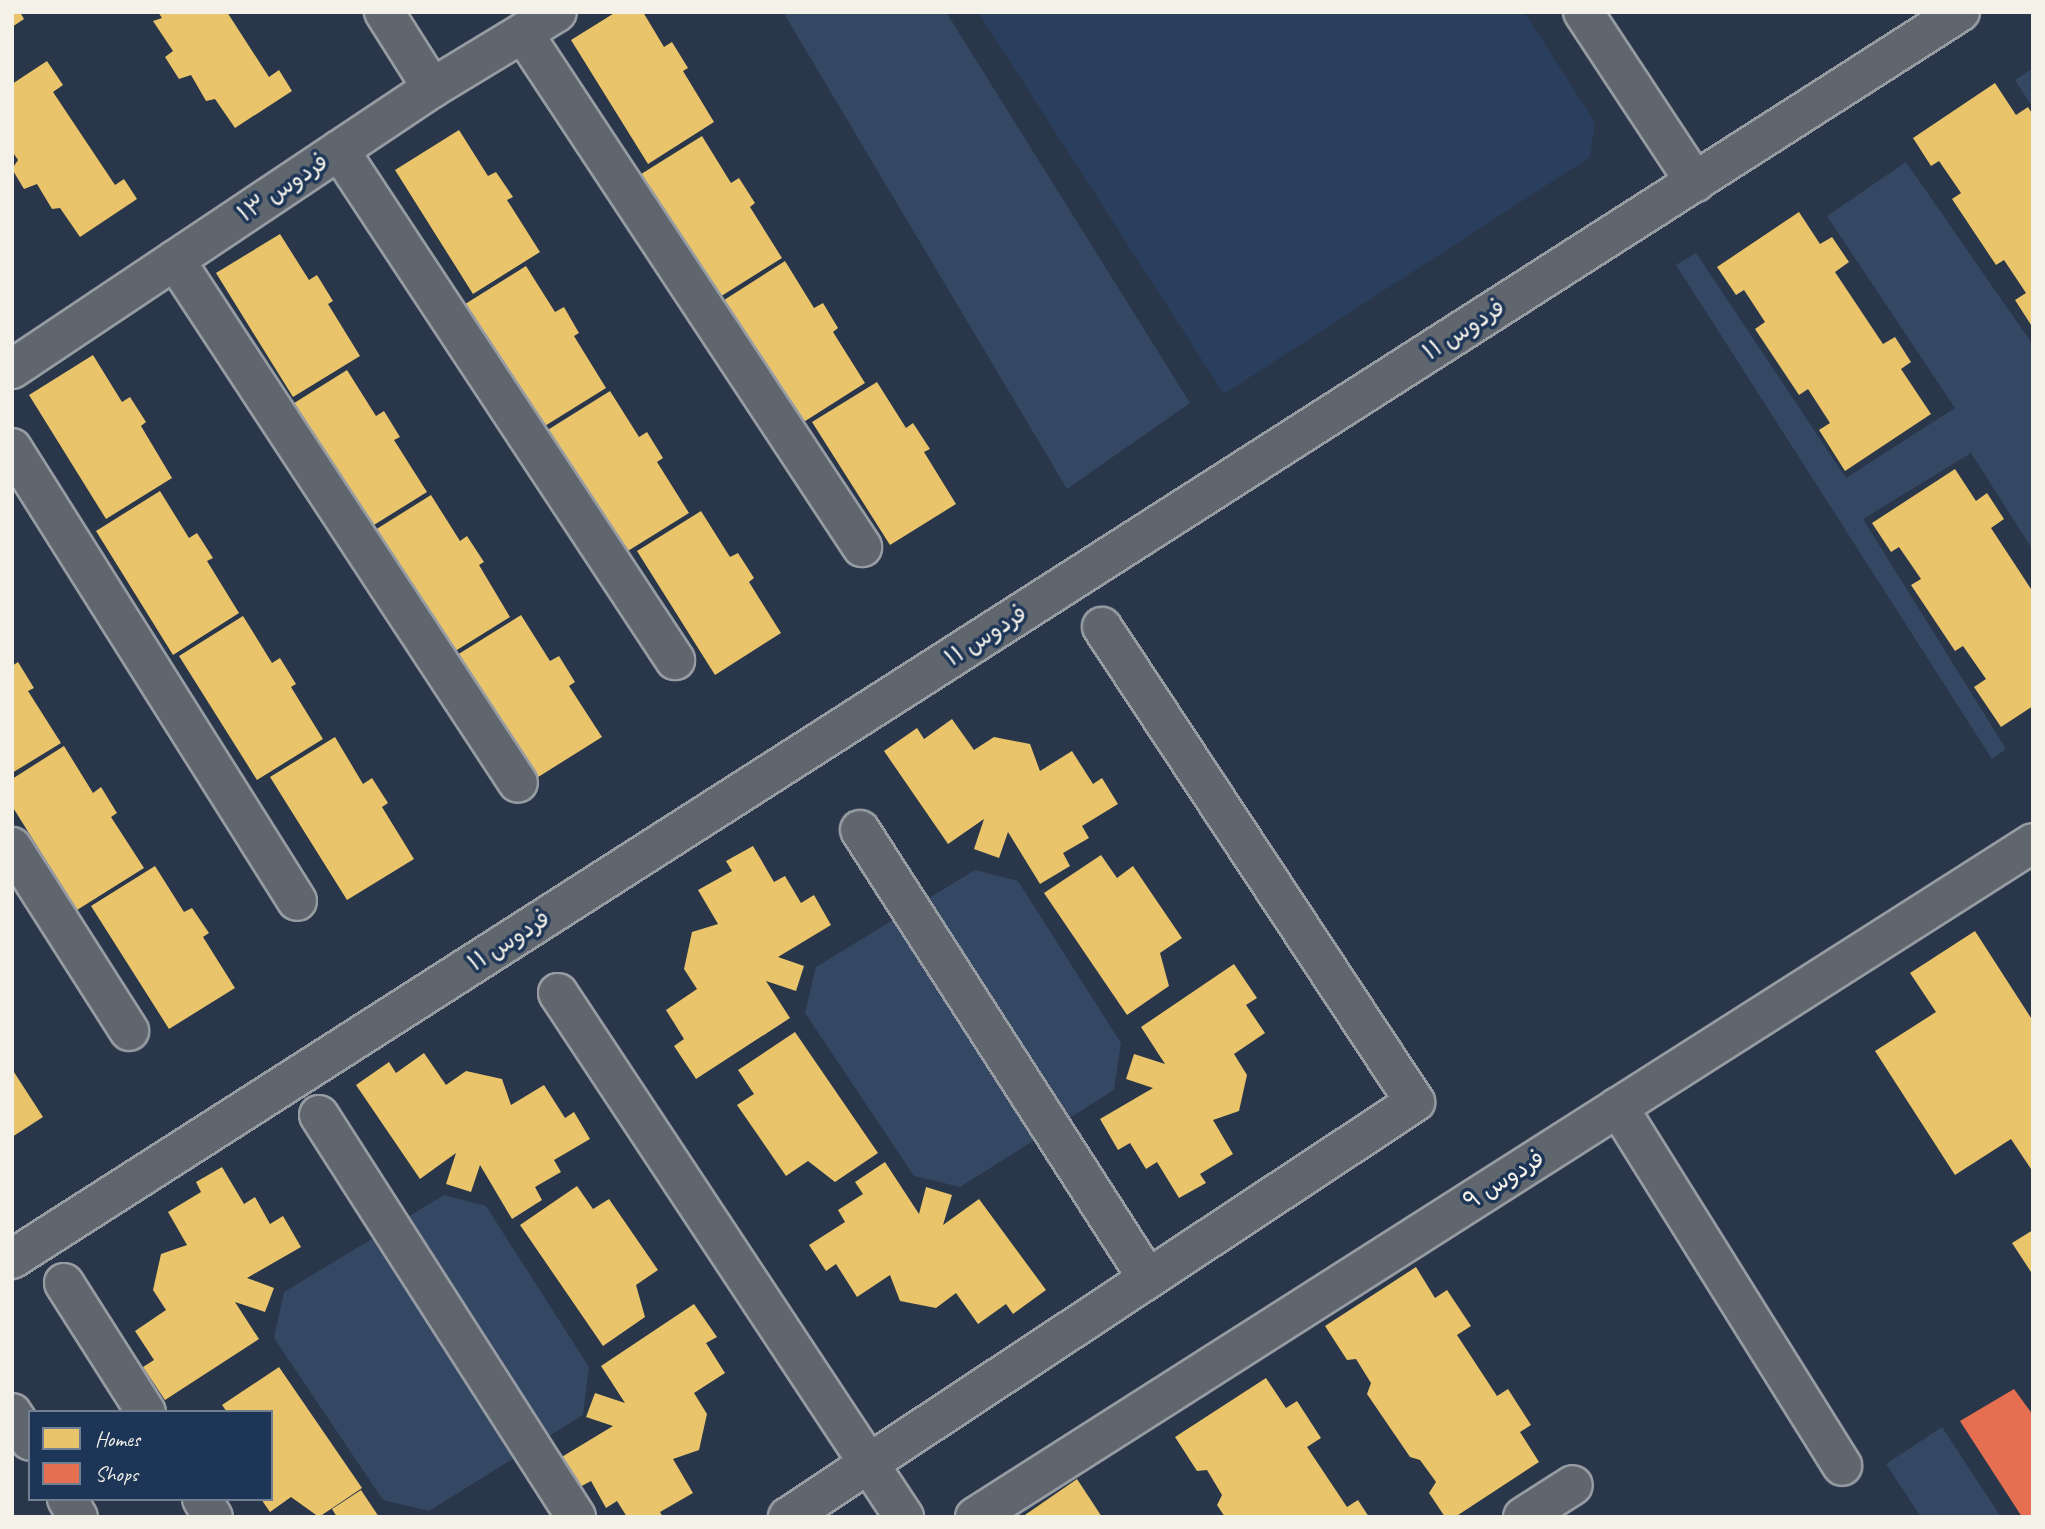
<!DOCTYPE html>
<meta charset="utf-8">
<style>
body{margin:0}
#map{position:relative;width:2045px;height:1529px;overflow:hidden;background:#2a374a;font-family:Caveat,"Playpen Sans Arabic",sans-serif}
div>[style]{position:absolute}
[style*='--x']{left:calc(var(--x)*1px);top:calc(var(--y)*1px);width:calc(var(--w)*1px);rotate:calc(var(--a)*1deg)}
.built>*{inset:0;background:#2a3f5d}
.green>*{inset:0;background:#344763}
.homes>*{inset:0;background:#e9c46a}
.shops>*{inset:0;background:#e76f51}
.roads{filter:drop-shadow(2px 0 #979ca3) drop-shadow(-2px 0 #979ca3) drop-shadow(0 2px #979ca3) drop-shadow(0 -2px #979ca3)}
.street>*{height:38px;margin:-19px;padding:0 19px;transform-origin:19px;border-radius:19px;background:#60666e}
.secondary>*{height:38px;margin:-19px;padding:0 19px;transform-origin:19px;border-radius:19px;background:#60666e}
span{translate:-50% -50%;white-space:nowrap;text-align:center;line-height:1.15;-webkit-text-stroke:7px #1d3557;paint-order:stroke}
.street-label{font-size:24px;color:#f4f1e8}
.frame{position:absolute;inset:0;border:14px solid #f4f1e8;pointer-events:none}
.legend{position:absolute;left:28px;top:1410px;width:245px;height:91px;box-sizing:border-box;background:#1d3557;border:2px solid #738091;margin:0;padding:9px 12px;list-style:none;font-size:21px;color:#f4f1e8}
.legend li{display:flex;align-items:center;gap:14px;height:35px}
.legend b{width:35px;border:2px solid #738091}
</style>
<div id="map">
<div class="built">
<div style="clip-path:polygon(978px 12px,1524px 12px,1595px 122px,1590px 157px,1224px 394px)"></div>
</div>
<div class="green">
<div style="clip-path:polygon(783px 12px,946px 12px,1190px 403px,1067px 489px)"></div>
<div style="clip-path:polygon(2033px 68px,2033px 108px,2015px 80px)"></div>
<div style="clip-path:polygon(1906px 162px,2033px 345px,2033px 550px,1971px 453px,1863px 519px,2006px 749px,1992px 759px,1676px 265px,1696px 253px,1846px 478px,1955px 408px,1827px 216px)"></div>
<div style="clip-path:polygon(975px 870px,1018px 881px,1121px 1043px,1114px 1090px,960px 1187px,914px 1176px,805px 1013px,816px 967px)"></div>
<div style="clip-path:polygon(444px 1195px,486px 1206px,589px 1367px,583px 1415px,429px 1511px,383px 1500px,274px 1338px,284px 1292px)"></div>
<div style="clip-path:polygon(1942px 1427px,2001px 1517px,1921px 1517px,1886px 1464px)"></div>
</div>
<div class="homes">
<div style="clip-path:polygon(12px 12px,20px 12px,24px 19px,12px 27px)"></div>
<div style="clip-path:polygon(158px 12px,227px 12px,269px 77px,279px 70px,292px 91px,235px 128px,215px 99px,206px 101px,191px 75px,179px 79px,165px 57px,173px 51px,153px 21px,162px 18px)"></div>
<div style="clip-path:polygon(616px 12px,643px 12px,664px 47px,672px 42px,688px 68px,683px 71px,714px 122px,648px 164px,571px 40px)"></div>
<div style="clip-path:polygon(47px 61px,63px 85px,53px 92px,115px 185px,124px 179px,137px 199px,80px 237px,60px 208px,52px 209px,37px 184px,24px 189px,12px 169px,18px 160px,12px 151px,12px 84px)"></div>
<div style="clip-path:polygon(1995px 83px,2016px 115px,2028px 107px,2033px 115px,2033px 328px,2015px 300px,2026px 293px,2004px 260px,1996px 265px,1952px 199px,1961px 193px,1939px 161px,1931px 166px,1913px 138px)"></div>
<div style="clip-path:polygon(459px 130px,488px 176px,496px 172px,513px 197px,507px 200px,540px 252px,473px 294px,395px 170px)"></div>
<div style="clip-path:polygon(702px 136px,731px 183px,739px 178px,755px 203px,750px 207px,782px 258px,715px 300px,638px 176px)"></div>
<div style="clip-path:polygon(1799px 212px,1820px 244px,1832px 237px,1849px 262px,1835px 272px,1883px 344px,1895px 337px,1911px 362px,1901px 369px,1931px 414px,1845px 471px,1819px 430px,1830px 423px,1808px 389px,1799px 395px,1755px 329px,1765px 322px,1744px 290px,1736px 295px,1717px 267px)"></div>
<div style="clip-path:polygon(280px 234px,309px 280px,317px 275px,333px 301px,328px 304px,360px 356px,293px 397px,216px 273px)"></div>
<div style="clip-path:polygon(785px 261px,814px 308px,823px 303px,838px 328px,833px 332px,865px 383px,799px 425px,721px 302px)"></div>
<div style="clip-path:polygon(526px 266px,555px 312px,564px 307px,579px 333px,574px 336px,606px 388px,540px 429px,462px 306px)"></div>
<div style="clip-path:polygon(93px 355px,122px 402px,130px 397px,146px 422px,141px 426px,172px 478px,106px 519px,29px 395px)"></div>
<div style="clip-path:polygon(347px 370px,376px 416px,384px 411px,400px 437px,394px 440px,427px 492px,361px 533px,283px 410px)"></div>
<div style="clip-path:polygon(877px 382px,906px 428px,913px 423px,930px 449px,924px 452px,956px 504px,890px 545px,812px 422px)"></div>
<div style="clip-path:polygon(610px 391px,639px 437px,647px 432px,663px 458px,657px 462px,689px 513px,623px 554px,546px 431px)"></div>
<div style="clip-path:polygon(1955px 469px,1976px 501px,1987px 493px,2004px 519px,1991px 528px,2033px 592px,2033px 706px,2001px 727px,1974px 687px,1986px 679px,1963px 646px,1955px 651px,1911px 585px,1921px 579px,1899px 547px,1891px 552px,1872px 523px)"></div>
<div style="clip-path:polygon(160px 491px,189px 538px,197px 533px,213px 558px,207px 561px,239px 613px,173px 655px,96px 531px)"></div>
<div style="clip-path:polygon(431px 495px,460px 541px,467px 536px,484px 562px,479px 565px,510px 617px,444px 658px,367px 535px)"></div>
<div style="clip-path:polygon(701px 511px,730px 557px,738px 553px,754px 578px,749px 582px,781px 633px,715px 675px,637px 551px)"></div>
<div style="clip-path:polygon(521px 615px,550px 661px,559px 656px,575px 682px,569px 686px,602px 737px,535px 779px,457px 655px)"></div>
<div style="clip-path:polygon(243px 616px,272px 663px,280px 658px,296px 684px,291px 687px,323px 739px,257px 780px,179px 656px)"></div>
<div style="clip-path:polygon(18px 662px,34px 688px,28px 691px,61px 743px,12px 773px,12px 666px)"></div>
<div style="clip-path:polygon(952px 719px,974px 750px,994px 737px,1030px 744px,1040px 771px,1072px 751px,1093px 784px,1102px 778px,1118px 804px,1082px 826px,1089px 838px,1063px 853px,1070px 866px,1040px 884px,1008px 832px,999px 858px,974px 849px,984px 819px,948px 844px,884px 751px,917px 728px,924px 739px)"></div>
<div style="clip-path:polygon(335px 737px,363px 784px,372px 778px,388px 803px,382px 807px,414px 859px,347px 900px,270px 777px)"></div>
<div style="clip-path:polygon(64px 746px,93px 793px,101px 787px,117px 813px,111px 817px,144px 868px,77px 910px,12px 806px,12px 779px)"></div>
<div style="clip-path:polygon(753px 846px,774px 882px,785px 876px,801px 903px,814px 895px,831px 925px,778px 957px,804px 966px,796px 991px,766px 981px,790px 1018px,696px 1079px,674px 1046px,684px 1039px,666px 1010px,697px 989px,684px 969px,692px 932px,718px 924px,698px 890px,732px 871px,726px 861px)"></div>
<div style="clip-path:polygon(1101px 855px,1117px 878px,1133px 866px,1182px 938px,1160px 953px,1169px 986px,1127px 1015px,1044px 893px)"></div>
<div style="clip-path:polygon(155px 866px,184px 912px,192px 908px,209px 933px,203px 937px,235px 988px,169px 1029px,91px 906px)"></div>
<div style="clip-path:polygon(1975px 931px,2033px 1021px,2033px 1172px,2011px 1139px,1955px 1175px,1875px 1051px,1936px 1012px,1910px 973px)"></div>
<div style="clip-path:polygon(1234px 964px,1257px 998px,1246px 1005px,1265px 1033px,1234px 1054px,1247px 1075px,1239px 1111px,1213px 1120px,1233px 1154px,1200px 1174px,1206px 1183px,1179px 1198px,1157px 1162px,1146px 1169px,1130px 1143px,1118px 1150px,1100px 1119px,1153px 1088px,1126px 1079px,1134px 1054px,1165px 1064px,1141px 1027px)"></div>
<div style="clip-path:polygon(795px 1032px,878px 1153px,835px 1182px,808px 1161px,786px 1176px,737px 1105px,754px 1094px,738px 1070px)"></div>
<div style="clip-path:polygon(424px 1053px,446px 1085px,466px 1071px,502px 1079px,511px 1105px,544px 1085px,565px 1118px,574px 1112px,590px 1139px,554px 1160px,561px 1172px,535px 1187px,542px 1200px,512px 1219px,480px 1165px,471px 1192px,446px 1184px,456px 1153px,420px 1179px,356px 1085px,389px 1062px,396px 1073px)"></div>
<div style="clip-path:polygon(12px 1069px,43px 1117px,12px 1137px)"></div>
<div style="clip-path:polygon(885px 1162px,919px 1214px,926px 1187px,952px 1195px,943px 1225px,979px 1199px,1046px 1290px,1013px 1314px,1006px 1304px,978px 1324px,956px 1293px,936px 1308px,900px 1301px,890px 1275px,857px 1297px,836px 1264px,826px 1271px,809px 1245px,845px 1222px,838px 1210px,863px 1194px,855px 1182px)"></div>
<div style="clip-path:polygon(222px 1167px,244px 1204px,255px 1197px,270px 1224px,283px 1216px,301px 1247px,247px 1278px,274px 1288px,265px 1312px,235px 1302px,259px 1339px,165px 1400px,143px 1367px,154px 1360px,135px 1331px,166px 1310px,153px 1290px,161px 1254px,187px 1245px,168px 1212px,201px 1192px,196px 1182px)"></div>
<div style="clip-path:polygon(577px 1186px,593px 1209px,609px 1199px,658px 1270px,636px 1285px,645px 1317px,603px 1346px,520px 1225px)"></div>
<div style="clip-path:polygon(2033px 1230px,2033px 1275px,2012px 1243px)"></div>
<div style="clip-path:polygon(1416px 1267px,1435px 1298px,1447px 1290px,1471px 1326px,1457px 1335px,1497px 1396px,1508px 1389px,1531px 1425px,1520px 1432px,1539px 1462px,1455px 1517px,1445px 1517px,1429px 1493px,1436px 1482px,1420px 1460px,1410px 1457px,1367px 1394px,1371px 1383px,1356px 1359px,1347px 1360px,1325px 1326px)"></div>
<div style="clip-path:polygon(694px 1304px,717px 1337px,706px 1343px,725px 1373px,694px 1393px,707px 1414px,699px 1450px,673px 1459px,693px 1493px,660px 1512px,663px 1517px,627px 1517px,617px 1501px,606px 1508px,591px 1481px,578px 1488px,560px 1458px,613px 1426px,586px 1417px,595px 1393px,625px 1403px,601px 1366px)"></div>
<div style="clip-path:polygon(279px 1367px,362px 1488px,319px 1517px,291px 1497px,270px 1512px,261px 1499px,271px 1499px,271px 1412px,227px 1412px,222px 1405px)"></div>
<div style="clip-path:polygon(1266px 1378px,1286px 1408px,1297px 1401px,1321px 1438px,1307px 1447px,1347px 1507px,1358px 1500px,1369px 1517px,1225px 1517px,1217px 1505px,1222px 1495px,1207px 1470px,1197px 1471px,1175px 1437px)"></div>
<div style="clip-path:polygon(1077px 1479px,1102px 1517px,1022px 1517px)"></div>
<div style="clip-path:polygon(361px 1490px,379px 1517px,337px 1517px,332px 1509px)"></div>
</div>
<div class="shops">
<div style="clip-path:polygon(2014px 1389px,2033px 1415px,2033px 1517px,2022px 1517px,1960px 1421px)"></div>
</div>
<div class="roads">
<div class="street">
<div style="--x:384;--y:12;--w:90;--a:57.7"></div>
<div style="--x:1583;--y:12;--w:204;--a:56.6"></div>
<div style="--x:523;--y:33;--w:616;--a:56.59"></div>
<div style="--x:339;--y:150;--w:611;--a:56.62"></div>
<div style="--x:175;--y:260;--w:625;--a:56.74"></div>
<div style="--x:12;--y:369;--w:505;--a:-33.78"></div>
<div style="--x:432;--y:88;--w:146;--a:-31.3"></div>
<div style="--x:12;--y:448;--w:535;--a:57.82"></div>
<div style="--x:860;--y:830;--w:533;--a:57.32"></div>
<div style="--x:12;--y:847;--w:218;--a:57.5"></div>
<div style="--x:558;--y:993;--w:628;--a:56.56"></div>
<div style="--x:1618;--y:1107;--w:423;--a:58"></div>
<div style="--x:319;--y:1115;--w:477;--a:57.4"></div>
<div style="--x:12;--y:1259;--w:2313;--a:-32.63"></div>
<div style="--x:64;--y:1283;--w:153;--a:57.6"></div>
<div style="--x:202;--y:1499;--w:21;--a:59"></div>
<div style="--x:788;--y:1517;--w:752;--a:-33.5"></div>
<div style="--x:1415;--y:1102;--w:569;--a:-123.38"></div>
<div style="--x:975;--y:1517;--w:1254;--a:-32.5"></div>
<div style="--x:1523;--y:1517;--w:59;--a:-32.6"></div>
</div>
<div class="secondary">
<div style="--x:12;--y:1413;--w:33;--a:57"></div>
<div style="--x:67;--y:1499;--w:21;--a:59"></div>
</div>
</div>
<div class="street-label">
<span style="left:283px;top:188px;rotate:-34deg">فردوس ۱۳</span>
<span style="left:1464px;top:330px;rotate:-33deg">فردوس ۱۱</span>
<span style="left:986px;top:636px;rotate:-33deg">فردوس ۱۱</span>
<span style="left:509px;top:941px;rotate:-33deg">فردوس ۱۱</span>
<span style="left:1504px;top:1180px;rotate:-32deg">فردوس ۹</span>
</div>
<div class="frame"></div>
<ul class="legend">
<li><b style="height:19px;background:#e9c46a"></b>Homes</li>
<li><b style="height:19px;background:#e76f51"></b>Shops</li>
</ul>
</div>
